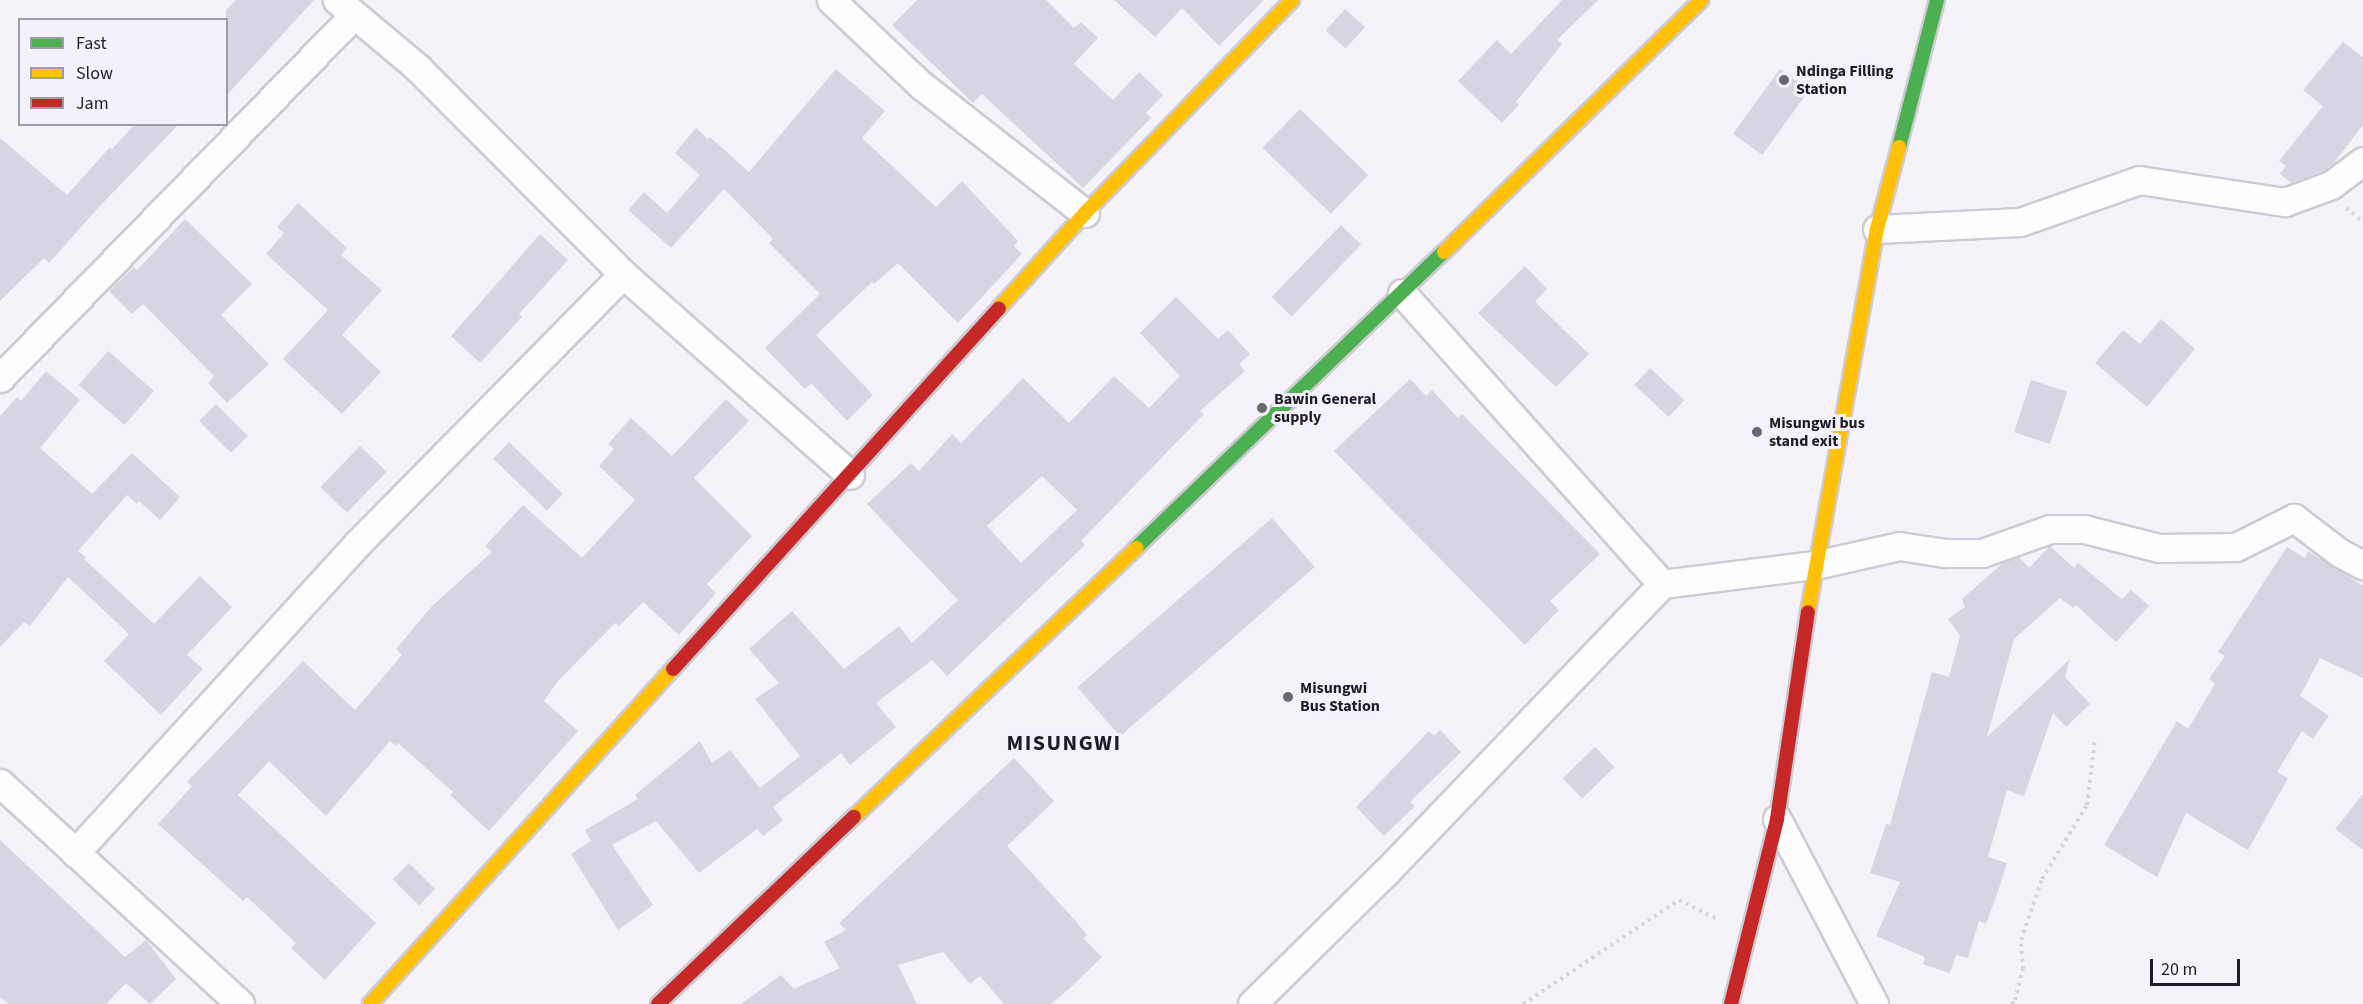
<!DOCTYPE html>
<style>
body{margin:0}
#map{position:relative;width:2363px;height:1004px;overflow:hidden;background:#f5f3f9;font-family:"Source Sans 3",sans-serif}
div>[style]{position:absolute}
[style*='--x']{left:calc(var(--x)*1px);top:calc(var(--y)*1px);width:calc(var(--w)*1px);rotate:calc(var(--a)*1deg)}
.building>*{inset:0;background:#d8d4e2;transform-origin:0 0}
.path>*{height:4px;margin-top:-2px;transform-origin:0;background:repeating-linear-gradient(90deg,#d6d4d7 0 3px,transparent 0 7.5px)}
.roads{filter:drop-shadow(2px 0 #cdcbd3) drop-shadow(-2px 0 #cdcbd3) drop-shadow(0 2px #cdcbd3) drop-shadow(0 -2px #cdcbd3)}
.street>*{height:27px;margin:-13.5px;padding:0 13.5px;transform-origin:13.5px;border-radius:13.5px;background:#fefdfe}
.fast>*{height:14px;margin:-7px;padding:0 7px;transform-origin:7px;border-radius:7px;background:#4caf50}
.slow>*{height:14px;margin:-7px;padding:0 7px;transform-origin:7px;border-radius:7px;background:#ffc107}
.jam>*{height:14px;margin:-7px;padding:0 7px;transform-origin:7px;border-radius:7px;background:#c62828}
.dots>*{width:16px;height:16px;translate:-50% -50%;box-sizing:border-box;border:3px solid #f4f0fc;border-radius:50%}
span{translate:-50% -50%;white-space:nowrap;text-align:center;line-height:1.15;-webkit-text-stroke:6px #f4f0fc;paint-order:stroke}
.poi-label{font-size:16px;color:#201c27;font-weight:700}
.left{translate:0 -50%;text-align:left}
.district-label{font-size:22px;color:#201c27;font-weight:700;letter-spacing:1.5px}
.legend{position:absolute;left:18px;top:18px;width:210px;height:108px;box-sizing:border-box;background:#f4f0fc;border:2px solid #9f9ba7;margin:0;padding:8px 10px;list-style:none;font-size:18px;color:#201c27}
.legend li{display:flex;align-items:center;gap:12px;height:30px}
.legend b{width:30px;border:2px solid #9f9ba7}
.scale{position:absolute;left:2150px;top:959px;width:90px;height:27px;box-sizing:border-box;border:3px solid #201c27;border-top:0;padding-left:8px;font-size:18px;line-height:21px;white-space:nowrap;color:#201c27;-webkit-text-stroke:4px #f4f0fc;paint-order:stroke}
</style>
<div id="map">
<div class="building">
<div style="clip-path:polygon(236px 0,314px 0,226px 96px,226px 10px)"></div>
<div style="clip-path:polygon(917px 0,1046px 0,1074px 28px,1081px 22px,1098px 38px,1074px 64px,1113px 100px,1139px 72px,1163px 95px,1146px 113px,1151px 118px,1083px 188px,982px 94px,973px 103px,892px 25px)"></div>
<div style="clip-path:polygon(1114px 0,1264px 0,1219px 46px,1182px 8px,1155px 37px)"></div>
<div style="clip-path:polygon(1562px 0,1598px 0,1557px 40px,1562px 44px,1516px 102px,1519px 105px,1502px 123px,1458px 81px,1497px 40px,1511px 54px)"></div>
<div style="left:1345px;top:9px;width:27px;height:29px;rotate:42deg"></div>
<div style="clip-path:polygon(2343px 42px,2363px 57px,2363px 125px,2333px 164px,2323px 171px,2291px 183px,2280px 174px,2286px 166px,2279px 161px,2323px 106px,2303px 90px)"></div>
<div style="clip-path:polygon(836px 69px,885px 111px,862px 138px,936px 207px,962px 181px,1018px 241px,1014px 246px,1022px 254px,958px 323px,898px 263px,874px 284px,872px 282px,816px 335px,873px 395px,847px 421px,811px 383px,805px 389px,765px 348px,820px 294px,769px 243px,773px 239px,724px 189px,671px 248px,628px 210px,644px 192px,667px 213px,700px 175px,675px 153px,696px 128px,708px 139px,710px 137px,749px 172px)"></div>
<div style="left:1780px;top:69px;width:36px;height:80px;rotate:36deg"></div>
<div style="left:1300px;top:109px;width:95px;height:54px;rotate:44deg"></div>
<div style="clip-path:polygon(135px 124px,179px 124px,98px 208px,49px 263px,44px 258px,0 301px,0 138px,67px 195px,110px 147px,112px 149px)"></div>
<div style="clip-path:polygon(298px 203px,347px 248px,341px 255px,382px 290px,342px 335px,381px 372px,342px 414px,283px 359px,328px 310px,266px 254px,284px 233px,277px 227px)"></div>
<div style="clip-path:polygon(185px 219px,252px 284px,221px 315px,269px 364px,227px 403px,208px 383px,214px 376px,143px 304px,132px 314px,109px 291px,134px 267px,137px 270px)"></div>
<div style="left:1341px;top:225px;width:28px;height:100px;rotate:44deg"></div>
<div style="clip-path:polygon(540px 234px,568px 260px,519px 314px,522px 317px,480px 363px,451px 336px)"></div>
<div style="clip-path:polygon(1525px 266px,1547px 289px,1535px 302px,1589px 354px,1556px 387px,1478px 313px)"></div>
<div style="clip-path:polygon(evenodd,1176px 297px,1218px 339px,1228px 330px,1250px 354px,1239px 364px,1245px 371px,1200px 411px,1204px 414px,1081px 541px,1085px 545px,947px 676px,932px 660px,876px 703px,896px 727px,850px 765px,841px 753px,773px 807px,783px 820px,763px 836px,757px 829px,699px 873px,656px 821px,612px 845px,653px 905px,618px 930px,571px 854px,591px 841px,585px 830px,638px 799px,635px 795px,700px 741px,712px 763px,730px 750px,760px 788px,800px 756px,755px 699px,779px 683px,749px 649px,792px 611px,844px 669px,899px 626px,912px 643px,958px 600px,867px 504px,911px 463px,919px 471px,952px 434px,961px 443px,1023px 378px,1069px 423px,1114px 376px,1149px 408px,1180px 376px,1140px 333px,1176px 297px,1042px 476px,1077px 510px,1021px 563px,987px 526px,1042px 476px)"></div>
<div style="clip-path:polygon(2161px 319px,2195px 349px,2147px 407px,2095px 363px,2123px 330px,2140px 344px)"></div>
<div style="left:108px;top:351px;width:61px;height:45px;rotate:41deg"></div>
<div style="left:1650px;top:368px;width:47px;height:23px;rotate:43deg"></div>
<div style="clip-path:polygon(46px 371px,80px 400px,40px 448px,92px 494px,132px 453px,180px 497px,160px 520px,139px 501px,137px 504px,127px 495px,78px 551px,86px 557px,84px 559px,154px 624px,200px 576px,232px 607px,187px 655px,203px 669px,161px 715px,104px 661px,129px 634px,68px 577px,30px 626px,24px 622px,0 647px,0 416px,17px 397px,21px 401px)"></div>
<div style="clip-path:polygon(1410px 379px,1426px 396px,1432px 390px,1458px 418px,1462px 414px,1600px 554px,1550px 601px,1559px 610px,1525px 645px,1334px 451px)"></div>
<div style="left:2031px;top:380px;width:38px;height:55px;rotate:18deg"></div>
<div style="clip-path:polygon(726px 399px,749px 421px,694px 478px,752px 536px,707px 584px,716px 593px,679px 635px,643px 602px,619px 626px,615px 623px,558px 681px,544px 701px,578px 731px,489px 831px,450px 795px,453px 792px,398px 743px,396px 746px,390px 741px,326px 816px,269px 761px,238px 795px,376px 923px,325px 980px,291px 948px,296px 943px,247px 897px,243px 901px,158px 824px,192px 786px,187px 782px,303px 661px,355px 710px,402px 655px,396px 649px,433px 605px,492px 552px,485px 546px,523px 505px,582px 558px,635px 500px,599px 466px,614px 449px,608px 444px,631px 418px,672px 456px)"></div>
<div style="left:216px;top:404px;width:45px;height:24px;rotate:45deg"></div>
<div style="left:509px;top:442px;width:75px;height:23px;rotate:44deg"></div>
<div style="left:360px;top:446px;width:37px;height:57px;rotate:44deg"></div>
<div style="left:1272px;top:518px;width:65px;height:258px;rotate:49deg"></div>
<div style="clip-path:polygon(2050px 546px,2074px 568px,2078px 563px,2122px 599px,2131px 590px,2149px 606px,2116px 642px,2076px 605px,2073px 608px,2060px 598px,2014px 639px,1987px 737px,2070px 659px,2065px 677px,2090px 704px,2066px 727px,2053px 713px,2024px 796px,2007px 790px,1988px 857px,2007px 863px,1998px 891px,1986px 924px,1979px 921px,1968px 958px,1956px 955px,1950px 973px,1923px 964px,1925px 957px,1876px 936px,1900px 882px,1870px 873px,1886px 824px,1890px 825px,1932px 672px,1949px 677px,1960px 636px,1948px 619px,1965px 607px,1962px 599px,2004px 562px,2019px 557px,2029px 568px)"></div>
<div style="clip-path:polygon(2287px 547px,2305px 558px,2308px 551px,2363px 586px,2363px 678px,2320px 658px,2300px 696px,2329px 716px,2313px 739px,2302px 731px,2277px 772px,2288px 778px,2248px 850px,2186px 813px,2157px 877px,2104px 845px,2177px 721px,2188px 729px,2215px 684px,2209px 679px,2225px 656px,2218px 652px)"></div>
<div style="clip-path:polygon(1440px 730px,1461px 752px,1410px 802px,1415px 806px,1384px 836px,1356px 807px,1429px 731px,1434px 736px)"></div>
<div style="left:1595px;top:747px;width:28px;height:45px;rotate:46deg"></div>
<div style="clip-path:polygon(1014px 758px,1054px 801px,1007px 846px,1074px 919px,1087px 935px,1083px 938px,1102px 957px,1069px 989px,1051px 1004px,1004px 1004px,980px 976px,970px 984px,943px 952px,898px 965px,917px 1004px,741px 1004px,781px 975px,794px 989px,840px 968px,824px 942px,846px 930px,839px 923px)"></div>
<div style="clip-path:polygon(2363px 794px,2363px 850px,2335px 829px)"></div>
<div style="clip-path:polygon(0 840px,125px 957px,146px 940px,176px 979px,150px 1004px,126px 983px,106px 1004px,8px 1004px,0 997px)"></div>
<div style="left:409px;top:863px;width:37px;height:23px;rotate:45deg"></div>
</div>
<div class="path">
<div style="--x:2346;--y:208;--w:22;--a:39"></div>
<div style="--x:1523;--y:1004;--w:187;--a:-33.7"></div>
<div style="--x:1679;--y:900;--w:45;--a:26.6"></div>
<div style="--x:2012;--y:1004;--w:5;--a:-53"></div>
<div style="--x:2015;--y:1000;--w:32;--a:-76"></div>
<div style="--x:2023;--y:969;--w:29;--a:-94"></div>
<div style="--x:2021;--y:940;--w:65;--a:-71"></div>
<div style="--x:2042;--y:879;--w:87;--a:-58.7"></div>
<div style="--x:2087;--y:805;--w:66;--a:-83.1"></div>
</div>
<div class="roads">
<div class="street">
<div style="--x:831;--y:0;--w:124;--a:43.4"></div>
<div style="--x:921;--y:85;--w:208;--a:38"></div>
<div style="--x:1877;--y:229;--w:143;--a:-2.8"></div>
<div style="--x:2020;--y:222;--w:126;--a:-19.4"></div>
<div style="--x:2139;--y:180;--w:148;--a:8.6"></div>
<div style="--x:2285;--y:202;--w:49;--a:-20.3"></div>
<div style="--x:2331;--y:185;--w:40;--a:-37"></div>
<div style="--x:623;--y:274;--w:303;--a:41.5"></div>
<div style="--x:1402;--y:293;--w:390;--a:48.2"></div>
<div style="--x:1662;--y:584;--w:154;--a:-7.1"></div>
<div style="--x:1815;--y:565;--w:86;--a:-12.7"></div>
<div style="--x:1899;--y:546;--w:47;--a:8.7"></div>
<div style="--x:1945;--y:553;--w:37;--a:0"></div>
<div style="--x:1982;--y:553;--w:72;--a:-19.4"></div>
<div style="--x:2050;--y:529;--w:34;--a:0"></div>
<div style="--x:2084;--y:529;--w:77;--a:14.2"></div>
<div style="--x:2159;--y:548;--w:77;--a:-0.7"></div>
<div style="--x:2236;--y:547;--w:65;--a:-26.6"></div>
<div style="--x:2294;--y:518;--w:58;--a:37.3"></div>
<div style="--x:2340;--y:553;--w:26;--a:28"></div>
<div style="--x:0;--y:378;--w:506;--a:-45.72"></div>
<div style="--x:0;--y:783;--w:326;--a:42.6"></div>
<div style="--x:1777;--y:819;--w:209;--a:62.3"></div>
<div style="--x:75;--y:853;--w:417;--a:-47.6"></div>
<div style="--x:356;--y:545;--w:380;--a:-45.4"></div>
<div style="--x:623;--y:274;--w:291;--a:-134.9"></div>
<div style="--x:418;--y:68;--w:106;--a:-140"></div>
<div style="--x:1252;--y:1004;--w:187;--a:-44.6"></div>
<div style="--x:1385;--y:873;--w:400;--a:-46.2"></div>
</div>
<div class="fast">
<div style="--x:1899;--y:147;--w:152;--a:-75.5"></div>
<div style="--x:1136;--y:548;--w:427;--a:-43.9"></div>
</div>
<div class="slow">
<div style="--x:1444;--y:252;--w:360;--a:-44.4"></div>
<div style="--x:999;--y:308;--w:128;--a:-47.8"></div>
<div style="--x:1085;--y:213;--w:297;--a:-45.8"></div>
<div style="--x:1808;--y:612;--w:389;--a:-79.8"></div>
<div style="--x:1877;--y:229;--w:85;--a:-75"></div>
<div style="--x:854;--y:817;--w:390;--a:-43.6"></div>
<div style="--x:370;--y:1004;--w:452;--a:-47.9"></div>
</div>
<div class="jam">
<div style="--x:673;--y:669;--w:486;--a:-47.9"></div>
<div style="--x:658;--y:1004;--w:271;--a:-43.7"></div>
<div style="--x:1731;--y:1004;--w:191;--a:-76"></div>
<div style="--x:1777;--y:819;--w:209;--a:-81.5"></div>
</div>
</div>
<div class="dots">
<div style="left:1784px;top:80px;background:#6b6770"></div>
<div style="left:1262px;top:408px;background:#6b6770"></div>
<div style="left:1757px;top:432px;background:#6b6770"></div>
<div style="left:1288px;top:697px;background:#6b6770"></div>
</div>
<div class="poi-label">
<span class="left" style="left:1796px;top:80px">Ndinga Filling<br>Station</span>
<span class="left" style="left:1274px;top:408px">Bawin General<br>supply</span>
<span class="left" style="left:1769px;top:432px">Misungwi bus<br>stand exit</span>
<span class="left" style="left:1300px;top:697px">Misungwi<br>Bus Station</span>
</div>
<div class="district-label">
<span style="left:1064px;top:744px">MISUNGWI</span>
</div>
<ul class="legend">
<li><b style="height:8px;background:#4caf50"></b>Fast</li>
<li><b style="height:8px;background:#ffc107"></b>Slow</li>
<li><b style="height:8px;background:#c62828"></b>Jam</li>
</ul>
<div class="scale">20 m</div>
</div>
